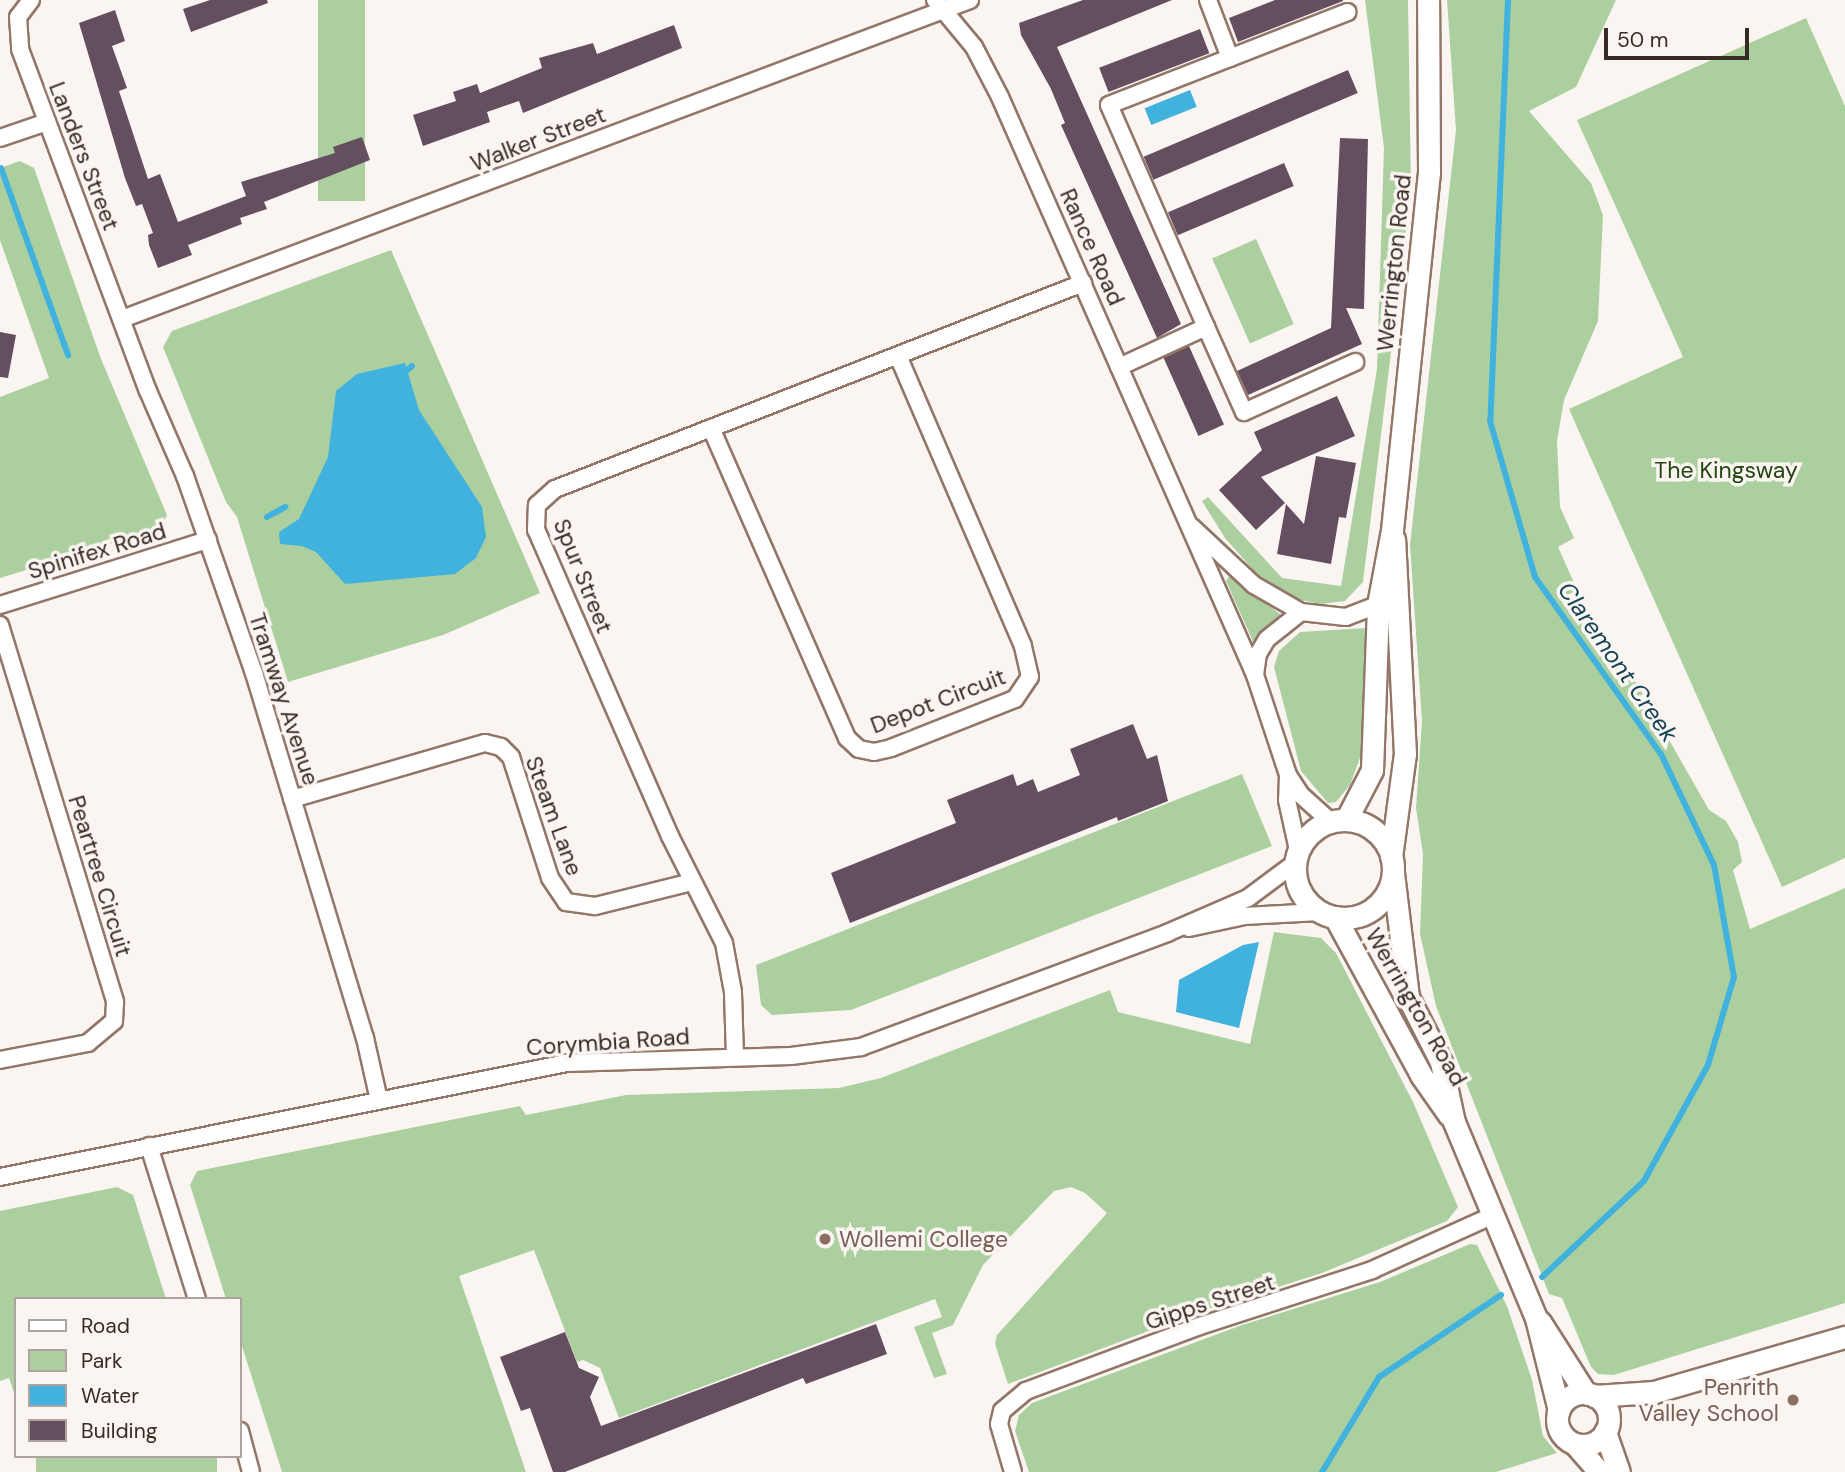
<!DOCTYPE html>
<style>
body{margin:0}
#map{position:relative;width:1845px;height:1472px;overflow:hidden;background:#fbf5f2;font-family:"DM Sans",sans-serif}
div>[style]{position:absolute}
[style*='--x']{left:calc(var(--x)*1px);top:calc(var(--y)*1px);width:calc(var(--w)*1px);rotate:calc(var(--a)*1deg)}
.green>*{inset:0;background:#accf9f;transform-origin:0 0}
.water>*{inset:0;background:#41b1dd;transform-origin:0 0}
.stream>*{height:6px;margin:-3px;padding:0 3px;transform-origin:3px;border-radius:3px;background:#41b1dd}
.building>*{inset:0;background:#644e60;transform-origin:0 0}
.roads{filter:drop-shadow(2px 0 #927769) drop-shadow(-2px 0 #927769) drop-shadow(0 2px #927769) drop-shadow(0 -2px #927769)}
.street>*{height:16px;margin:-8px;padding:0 8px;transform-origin:8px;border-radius:8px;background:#fff}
.secondary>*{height:21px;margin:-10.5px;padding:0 10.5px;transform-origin:10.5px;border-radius:10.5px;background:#fff}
.secondary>.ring{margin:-10.5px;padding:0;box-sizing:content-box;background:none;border:21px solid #fff;border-radius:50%}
.dots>*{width:19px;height:19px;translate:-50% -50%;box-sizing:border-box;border:4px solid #fbf5f2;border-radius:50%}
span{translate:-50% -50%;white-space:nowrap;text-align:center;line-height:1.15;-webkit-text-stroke:7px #fbf5f2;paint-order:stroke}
.street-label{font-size:23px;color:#372b25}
.park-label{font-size:23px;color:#234612}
.education-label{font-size:23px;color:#785e54}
.left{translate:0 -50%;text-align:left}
.right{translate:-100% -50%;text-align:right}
.water-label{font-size:24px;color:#144356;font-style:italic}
.legend{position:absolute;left:14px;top:1297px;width:228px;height:161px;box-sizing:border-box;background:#fbf5f2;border:2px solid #ada4a0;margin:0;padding:9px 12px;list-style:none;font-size:21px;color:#372b25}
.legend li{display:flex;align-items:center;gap:14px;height:35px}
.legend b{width:35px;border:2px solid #ada4a0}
.scale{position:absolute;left:1604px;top:28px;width:145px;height:32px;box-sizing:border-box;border:4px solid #372b25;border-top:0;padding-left:9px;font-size:21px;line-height:24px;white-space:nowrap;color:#372b25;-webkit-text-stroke:5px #fbf5f2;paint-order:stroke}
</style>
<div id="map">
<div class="green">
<div style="left:318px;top:0;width:47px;height:201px"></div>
<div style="clip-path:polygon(1365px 0,1408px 0,1411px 189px,1363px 582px,1345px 601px,1320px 604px,1292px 598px,1256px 573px,1225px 538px,1202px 501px,1208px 497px,1282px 578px,1341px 586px,1377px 369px,1384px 148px)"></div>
<div style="clip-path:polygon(1447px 0,1616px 0,1576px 87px,1529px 111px,1591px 183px,1603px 215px,1598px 321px,1564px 400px,1557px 441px,1560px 507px,1574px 538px,1558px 547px,1597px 634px,1636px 682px,1709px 810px,1726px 821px,1738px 842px,1742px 862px,1733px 870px,1750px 929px,1845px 888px,1845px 1303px,1614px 1375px,1598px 1374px,1591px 1367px,1562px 1298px,1549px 1294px,1436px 1006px,1420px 934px,1423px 854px,1416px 808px,1422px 721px,1410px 545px,1456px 130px)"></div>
<div style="clip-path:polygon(1806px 18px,1845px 106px,1845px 858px,1782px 887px,1569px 409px,1683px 357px,1577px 120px)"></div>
<div style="clip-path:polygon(20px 161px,34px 168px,101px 359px,167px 515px,159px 529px,0 578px,0 397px,49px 378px,0 240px,0 168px)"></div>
<div style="left:1256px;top:239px;width:93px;height:48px;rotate:66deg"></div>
<div style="clip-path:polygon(391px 250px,540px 593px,443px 635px,288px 682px,237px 517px,226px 502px,163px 347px,172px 331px)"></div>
<div style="clip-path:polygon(1230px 575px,1281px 615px,1255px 646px,1226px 581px)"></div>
<div style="clip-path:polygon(1366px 628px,1361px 755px,1350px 785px,1336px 802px,1328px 803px,1301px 771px,1274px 667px,1279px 651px,1300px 632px)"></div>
<div style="clip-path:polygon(1242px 774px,1272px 846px,851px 1010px,772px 1015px,761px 1005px,756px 965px)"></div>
<div style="clip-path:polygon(1274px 932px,1321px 938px,1336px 953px,1413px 1102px,1458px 1207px,1447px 1221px,1322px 1273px,1196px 1313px,1008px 1384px,995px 1344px,997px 1335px,1107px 1213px,1085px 1193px,1071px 1187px,1054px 1191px,983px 1265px,953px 1325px,932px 1333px,947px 1374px,934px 1378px,914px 1327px,942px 1317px,935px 1299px,619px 1418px,600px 1368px,583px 1360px,577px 1362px,534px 1250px,459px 1276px,526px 1472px,282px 1472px,240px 1340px,240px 1299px,226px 1299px,190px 1185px,197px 1171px,520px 1106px,526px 1115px,626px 1095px,839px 1088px,881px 1078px,1110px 990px,1118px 1012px,1250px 1044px)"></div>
<div style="clip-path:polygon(117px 1187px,133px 1195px,166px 1299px,16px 1299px,16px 1398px,9px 1378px,0 1381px,0 1211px)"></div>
<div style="clip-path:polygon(1470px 1244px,1477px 1245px,1507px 1306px,1532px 1380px,1543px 1436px,1557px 1453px,1496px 1472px,1029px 1472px,1015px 1431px,1019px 1415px,1032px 1403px,1242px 1325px,1380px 1282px)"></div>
<div style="left:36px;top:1456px;width:181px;height:17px"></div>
</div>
<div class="water">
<div style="left:1190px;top:90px;width:18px;height:49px;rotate:68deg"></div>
<div style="clip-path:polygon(405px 363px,419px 410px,482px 507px,486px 537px,476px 558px,455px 574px,345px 584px,316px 552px,302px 546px,280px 544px,279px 532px,299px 519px,328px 457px,336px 391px,357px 374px)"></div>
<div style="clip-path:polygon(1259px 942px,1239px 1028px,1176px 1012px,1179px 980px,1243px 945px)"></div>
</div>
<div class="stream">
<div style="--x:1508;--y:0;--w:421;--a:92.4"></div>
<div style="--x:1490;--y:421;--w:162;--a:73.9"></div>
<div style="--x:1535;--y:577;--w:217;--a:54.6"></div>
<div style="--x:1661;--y:754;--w:123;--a:64.5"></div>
<div style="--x:1714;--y:865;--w:114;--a:79.9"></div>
<div style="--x:1734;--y:977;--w:92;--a:106.5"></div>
<div style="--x:1708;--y:1065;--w:132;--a:118.9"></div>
<div style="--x:1644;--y:1181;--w:140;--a:136.7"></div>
<div style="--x:1;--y:168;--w:199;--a:70.3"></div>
<div style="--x:401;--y:375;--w:14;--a:-39"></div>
<div style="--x:267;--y:517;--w:21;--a:-29"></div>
<div style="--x:1322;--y:1472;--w:111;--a:-59"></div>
<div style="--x:1379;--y:1377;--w:147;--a:-33.9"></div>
</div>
<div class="building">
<div style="clip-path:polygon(210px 0,267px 0,268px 3px,191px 32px,183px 9px)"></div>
<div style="clip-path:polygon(1083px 0,1172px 0,1057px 47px,1181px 324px,1157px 338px,1061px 125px,1065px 123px,1051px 89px,1021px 35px,1019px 23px)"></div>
<div style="clip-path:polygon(1275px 0,1343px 0,1343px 1px,1238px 42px,1229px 18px)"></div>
<div style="clip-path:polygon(115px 10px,125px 41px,112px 46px,127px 88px,119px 91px,148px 179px,160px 174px,178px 222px,246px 196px,241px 182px,335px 153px,333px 147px,362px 137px,370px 160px,264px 202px,267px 209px,240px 218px,242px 224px,188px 245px,192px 255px,158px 268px,149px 245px,148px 235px,153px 233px,142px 204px,136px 206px,125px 178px,79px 23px)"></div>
<div style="clip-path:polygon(674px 25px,682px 48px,523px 113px,519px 101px,487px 112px,490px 122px,423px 146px,413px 115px,456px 101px,453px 92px,477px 84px,480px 93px,542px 68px,539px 58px,593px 43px,597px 54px)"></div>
<div style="left:1200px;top:29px;width:26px;height:108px;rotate:69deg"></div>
<div style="left:1348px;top:70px;width:25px;height:222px;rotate:67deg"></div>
<div style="clip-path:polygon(1340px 138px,1368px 139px,1364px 309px,1346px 308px,1362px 344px,1248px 395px,1237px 371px,1331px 328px)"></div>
<div style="left:1284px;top:163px;width:25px;height:126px;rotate:67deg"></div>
<div style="clip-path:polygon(0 332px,16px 335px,8px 378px,0 377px)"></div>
<div style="left:1189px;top:346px;width:86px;height:28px;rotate:66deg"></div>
<div style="clip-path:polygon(1337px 396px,1355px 436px,1261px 477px,1285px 503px,1256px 530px,1219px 490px,1262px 450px,1254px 432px)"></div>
<div style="clip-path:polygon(1316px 456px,1356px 463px,1346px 518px,1339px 517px,1331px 564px,1277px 554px,1286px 504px,1304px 524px)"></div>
<div style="clip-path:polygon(1133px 724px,1147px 759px,1157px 755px,1168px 801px,1118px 821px,1117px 817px,850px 923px,831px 873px,956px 823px,947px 800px,1013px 774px,1017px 786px,1033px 779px,1038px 792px,1080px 775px,1070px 749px)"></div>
<div style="clip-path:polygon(876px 1324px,887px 1354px,806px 1384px,803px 1378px,565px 1472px,553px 1472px,530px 1408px,521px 1411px,500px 1357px,565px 1332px,579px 1368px,599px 1377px,590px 1397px,601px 1426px)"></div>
</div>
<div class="roads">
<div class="street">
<div style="--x:31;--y:0;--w:21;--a:127"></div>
<div style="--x:18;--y:17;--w:32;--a:86"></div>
<div style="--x:20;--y:49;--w:365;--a:69.5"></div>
<div style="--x:148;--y:391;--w:93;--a:66.5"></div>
<div style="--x:185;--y:476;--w:209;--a:70.7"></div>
<div style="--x:254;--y:673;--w:382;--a:73.1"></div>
<div style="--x:365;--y:1038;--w:64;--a:77.3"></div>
<div style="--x:935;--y:0;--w:61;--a:50.3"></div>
<div style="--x:974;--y:47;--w:56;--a:62.5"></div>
<div style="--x:1000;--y:97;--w:632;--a:66.19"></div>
<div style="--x:1255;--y:675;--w:105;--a:71.7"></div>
<div style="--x:1288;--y:775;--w:25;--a:92"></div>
<div style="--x:1287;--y:800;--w:51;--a:77.6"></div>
<div style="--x:1208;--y:0;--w:62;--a:69.2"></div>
<div style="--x:0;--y:138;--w:50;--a:-18.8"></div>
<div style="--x:122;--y:319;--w:906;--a:-20.62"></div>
<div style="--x:1206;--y:327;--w:93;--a:65.9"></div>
<div style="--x:1244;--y:412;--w:122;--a:-24.2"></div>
<div style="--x:1119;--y:367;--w:96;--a:-24.7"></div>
<div style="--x:1206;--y:327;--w:242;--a:-113.6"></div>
<div style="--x:1109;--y:105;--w:256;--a:-21.3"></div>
<div style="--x:711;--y:428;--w:339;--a:66.3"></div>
<div style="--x:847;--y:738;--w:16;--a:43"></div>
<div style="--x:859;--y:749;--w:15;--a:11"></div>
<div style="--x:874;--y:752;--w:17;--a:-13"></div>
<div style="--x:891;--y:748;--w:133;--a:-21.6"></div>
<div style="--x:1015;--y:699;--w:27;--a:-56"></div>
<div style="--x:1030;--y:677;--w:32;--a:-103"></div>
<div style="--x:1023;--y:646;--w:316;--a:-113.3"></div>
<div style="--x:1192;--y:527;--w:85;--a:43.1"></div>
<div style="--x:1254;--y:585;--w:54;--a:29.9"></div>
<div style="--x:1301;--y:612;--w:45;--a:6.3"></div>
<div style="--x:1346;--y:617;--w:34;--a:-21"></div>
<div style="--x:0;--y:605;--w:218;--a:-17.4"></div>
<div style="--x:0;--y:625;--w:394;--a:73"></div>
<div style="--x:115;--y:1002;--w:19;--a:93"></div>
<div style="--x:114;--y:1021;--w:34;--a:140"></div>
<div style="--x:88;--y:1043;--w:90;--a:169.1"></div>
<div style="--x:1255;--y:675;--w:21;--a:-82"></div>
<div style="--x:1258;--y:654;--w:17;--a:-59"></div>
<div style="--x:1267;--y:639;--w:43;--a:-38.5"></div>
<div style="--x:1288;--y:775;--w:24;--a:57"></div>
<div style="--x:1301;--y:795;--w:40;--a:42"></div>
<div style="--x:292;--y:799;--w:201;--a:-16.2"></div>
<div style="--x:485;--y:743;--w:16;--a:14"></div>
<div style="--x:501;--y:747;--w:14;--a:45"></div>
<div style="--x:511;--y:757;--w:127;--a:72.1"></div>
<div style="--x:550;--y:878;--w:29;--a:56"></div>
<div style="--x:566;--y:902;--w:29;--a:8"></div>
<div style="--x:595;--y:906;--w:100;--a:-13.9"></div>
<div style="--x:1189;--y:928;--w:56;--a:-12.3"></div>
<div style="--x:1244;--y:916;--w:76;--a:-3"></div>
<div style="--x:735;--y:1057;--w:65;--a:-91.8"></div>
<div style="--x:733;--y:992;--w:50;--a:-100.4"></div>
<div style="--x:724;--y:943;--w:120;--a:-116.8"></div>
<div style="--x:670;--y:836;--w:334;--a:-113.6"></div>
<div style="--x:536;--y:530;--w:25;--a:-88"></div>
<div style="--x:537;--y:505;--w:24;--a:-42"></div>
<div style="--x:555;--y:489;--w:567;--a:-21.31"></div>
<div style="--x:149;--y:1146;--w:160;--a:72.6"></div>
<div style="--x:0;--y:1177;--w:578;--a:-11.37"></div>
<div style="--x:567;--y:1063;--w:224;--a:-1.8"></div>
<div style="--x:791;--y:1056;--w:71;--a:-7.3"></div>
<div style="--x:861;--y:1047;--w:327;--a:-20.4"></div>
<div style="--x:1167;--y:933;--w:88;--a:-23.4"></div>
<div style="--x:1248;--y:898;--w:59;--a:-36.7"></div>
<div style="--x:240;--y:1431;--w:42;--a:75"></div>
<div style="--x:1013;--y:1472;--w:50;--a:-106.3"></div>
<div style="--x:999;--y:1424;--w:13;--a:-77"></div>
<div style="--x:1002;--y:1411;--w:31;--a:-40"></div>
<div style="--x:1026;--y:1391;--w:186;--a:-20.5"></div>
<div style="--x:1200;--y:1326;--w:181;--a:-18"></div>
<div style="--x:1372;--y:1270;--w:134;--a:-24.3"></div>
</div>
<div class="secondary">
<div style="--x:1346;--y:820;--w:56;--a:-62.5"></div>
<div style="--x:1372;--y:770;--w:165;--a:-87.9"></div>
<div style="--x:1378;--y:605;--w:76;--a:-79.4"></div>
<div style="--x:1392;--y:530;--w:359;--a:-84.1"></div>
<div style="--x:1429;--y:173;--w:173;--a:-90.3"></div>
<div class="ring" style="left:1295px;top:820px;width:77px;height:77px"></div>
<div style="--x:1391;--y:857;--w:104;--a:-82.3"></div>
<div style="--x:1405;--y:754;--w:215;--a:-92.9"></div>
<div style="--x:1393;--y:873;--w:125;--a:83.1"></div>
<div style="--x:1408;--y:997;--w:73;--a:63.1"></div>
<div style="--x:1441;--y:1062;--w:61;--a:77.8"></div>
<div style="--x:1454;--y:1122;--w:212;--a:67.3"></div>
<div style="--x:1536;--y:1318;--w:95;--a:76"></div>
<div style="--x:1335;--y:917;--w:180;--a:61.4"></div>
<div style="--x:1421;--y:1075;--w:49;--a:55"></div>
<div style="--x:1540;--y:1322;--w:85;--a:57.4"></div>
<div class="ring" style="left:1557px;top:1393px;width:31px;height:31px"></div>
<div style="--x:1594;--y:1396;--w:60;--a:-3.8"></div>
<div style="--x:1654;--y:1392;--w:199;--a:-16.1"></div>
<div style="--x:1605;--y:1432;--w:42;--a:70.7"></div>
<div style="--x:1575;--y:1444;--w:37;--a:49"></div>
</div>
</div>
<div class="dots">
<div style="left:825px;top:1239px;background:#8d6e63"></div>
<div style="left:1793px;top:1400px;background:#8d6e63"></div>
</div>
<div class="street-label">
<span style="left:538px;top:139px;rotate:-21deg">Walker Street</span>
<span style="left:84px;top:156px;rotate:69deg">Landers Street</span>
<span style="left:1092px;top:247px;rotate:66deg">Rance Road</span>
<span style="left:1394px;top:263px;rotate:-84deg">Werrington Road</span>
<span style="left:97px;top:551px;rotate:-17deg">Spinifex Road</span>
<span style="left:583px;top:576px;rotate:68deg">Spur Street</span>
<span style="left:284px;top:699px;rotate:72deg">Tramway Avenue</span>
<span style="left:938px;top:701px;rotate:-21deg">Depot Circuit</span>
<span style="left:554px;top:816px;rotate:70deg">Steam Lane</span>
<span style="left:100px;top:876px;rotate:73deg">Peartree Circuit</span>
<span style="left:1416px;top:1007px;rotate:60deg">Werrington Road</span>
<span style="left:608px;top:1042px;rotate:-4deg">Corymbia Road</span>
<span style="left:1210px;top:1302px;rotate:-18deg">Gipps Street</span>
</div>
<div class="park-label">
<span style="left:1726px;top:470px">The Kingsway</span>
</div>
<div class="education-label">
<span class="left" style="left:839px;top:1239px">Wollemi College</span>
<span class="right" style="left:1779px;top:1400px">Penrith<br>Valley School</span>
</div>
<div class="water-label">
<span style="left:1618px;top:662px;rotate:55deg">Claremont Creek</span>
</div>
<ul class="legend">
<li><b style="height:9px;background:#fff"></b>Road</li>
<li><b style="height:19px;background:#accf9f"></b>Park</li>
<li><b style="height:19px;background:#41b1dd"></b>Water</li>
<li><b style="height:19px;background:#644e60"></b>Building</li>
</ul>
<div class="scale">50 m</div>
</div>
